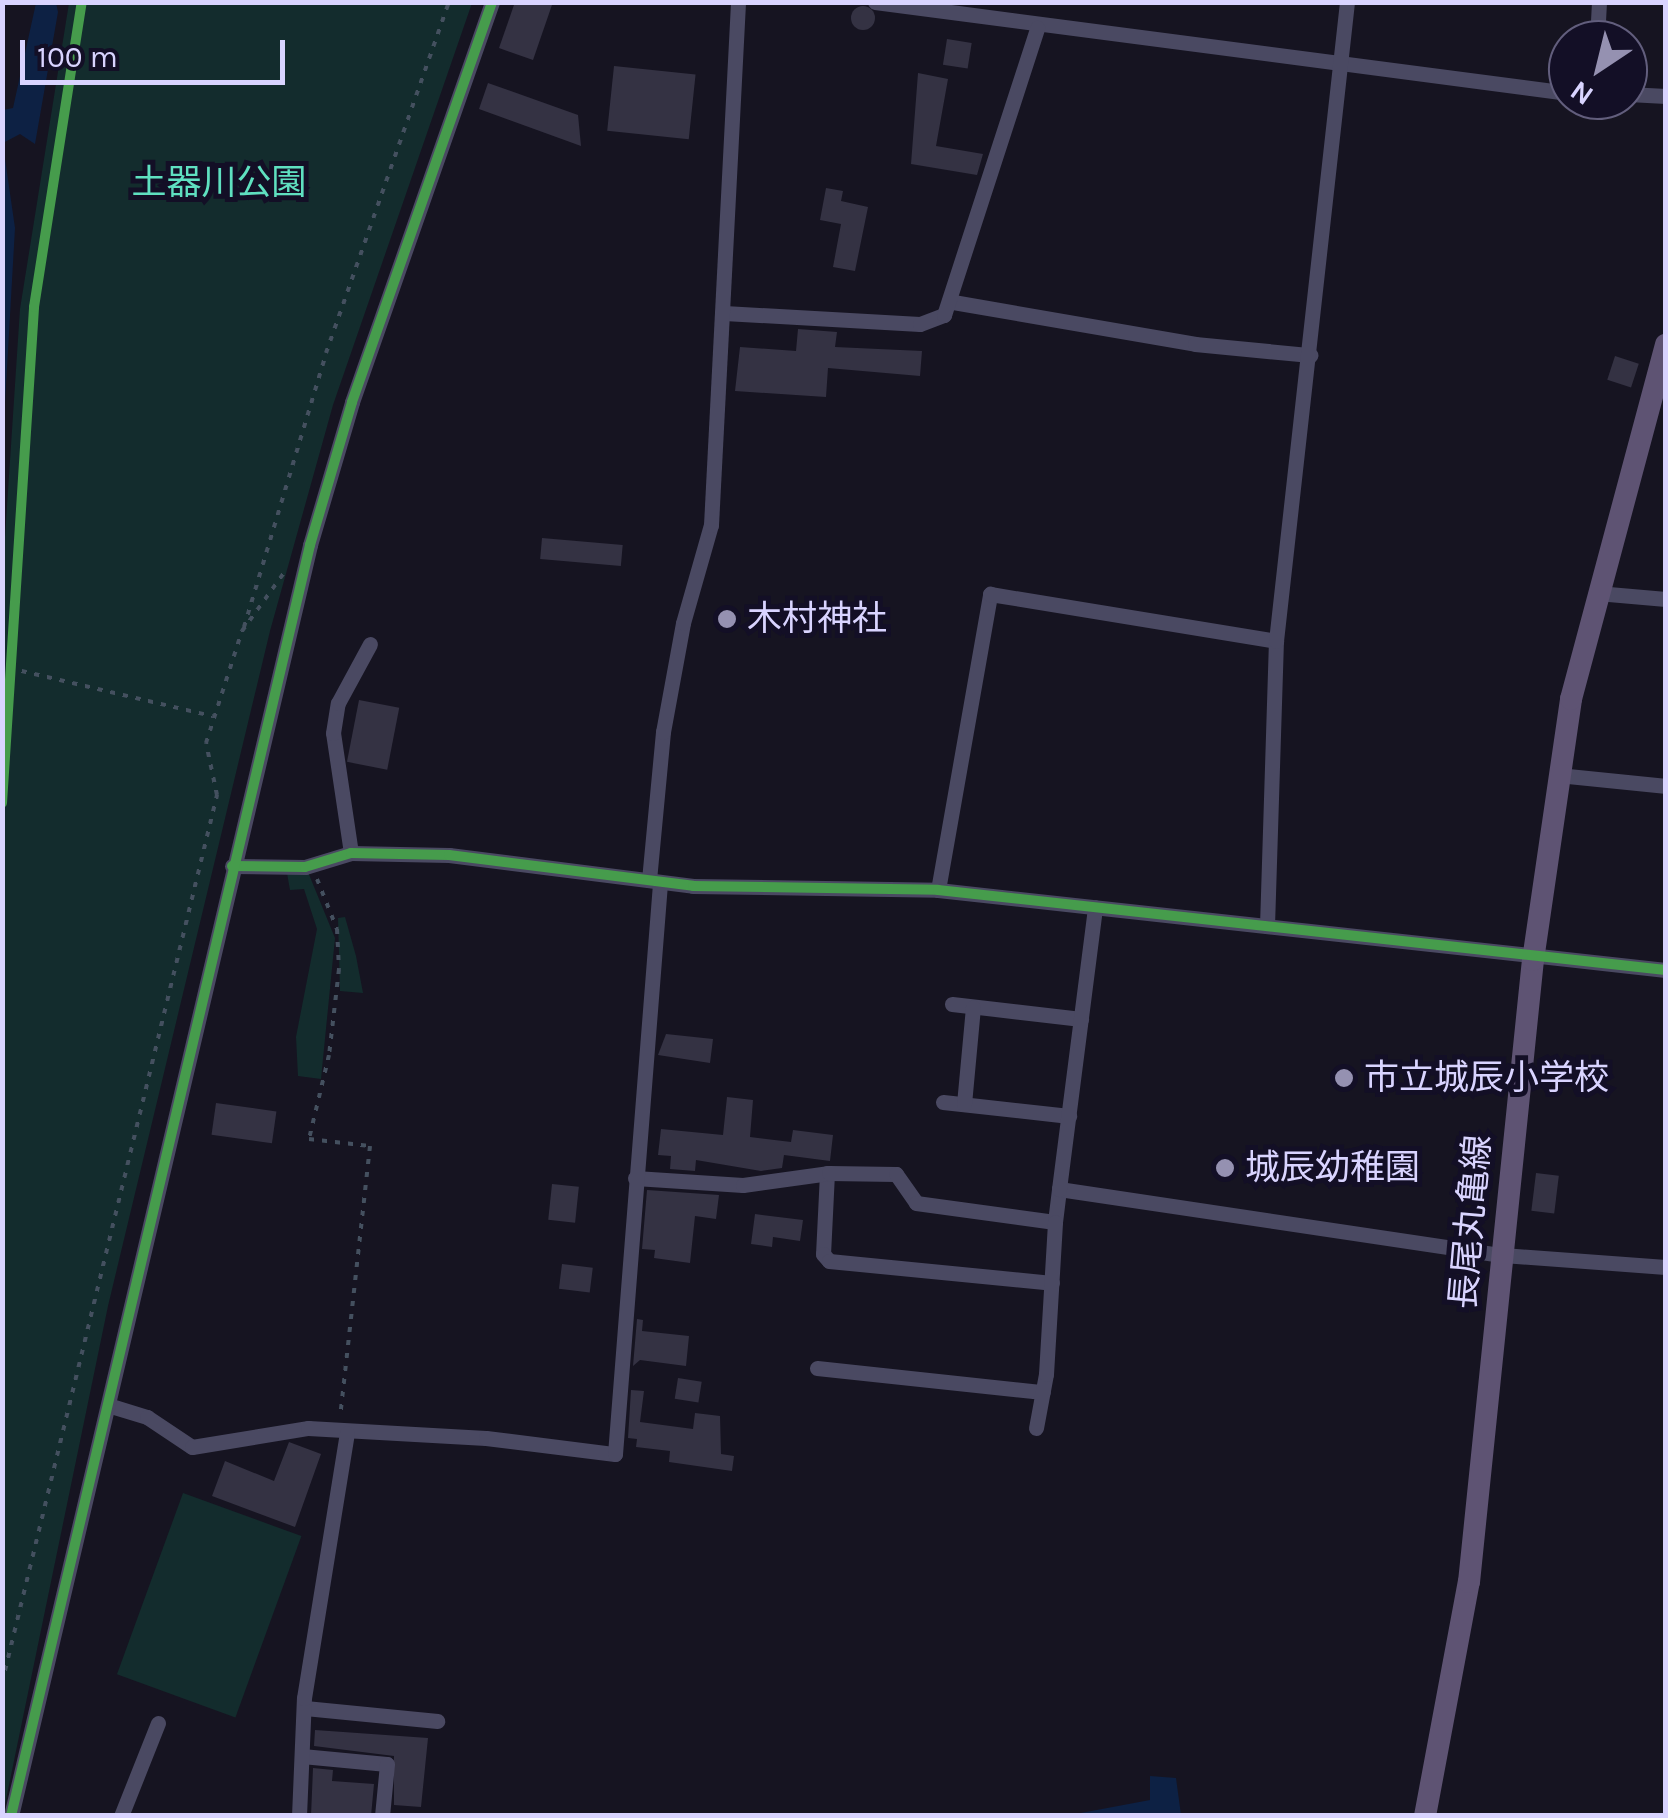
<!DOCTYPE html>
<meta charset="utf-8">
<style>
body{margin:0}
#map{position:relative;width:1668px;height:1818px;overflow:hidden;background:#161421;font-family:Karla,"Noto Sans JP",sans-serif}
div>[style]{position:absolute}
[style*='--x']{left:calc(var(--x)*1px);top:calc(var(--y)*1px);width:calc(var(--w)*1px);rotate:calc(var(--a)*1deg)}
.green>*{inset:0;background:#132c2d;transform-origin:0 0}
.water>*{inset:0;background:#0d2144}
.building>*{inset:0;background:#343243;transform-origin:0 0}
.round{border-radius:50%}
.path>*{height:4px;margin-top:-2px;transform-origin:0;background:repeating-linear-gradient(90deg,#44505f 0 5px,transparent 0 13px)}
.street>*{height:15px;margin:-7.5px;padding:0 7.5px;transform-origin:7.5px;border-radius:7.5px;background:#4a4962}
.primary>*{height:22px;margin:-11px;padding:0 11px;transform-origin:11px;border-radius:11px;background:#5e5373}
.cycleway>*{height:10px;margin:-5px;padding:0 5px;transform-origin:5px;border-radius:5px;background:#469c4c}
.dots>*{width:28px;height:28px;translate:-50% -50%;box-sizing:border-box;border:5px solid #130f26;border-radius:50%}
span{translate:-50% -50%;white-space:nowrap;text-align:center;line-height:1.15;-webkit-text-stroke:10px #130f26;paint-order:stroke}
.park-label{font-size:35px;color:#5fe0c0}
.poi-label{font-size:35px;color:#d9d4ff}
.left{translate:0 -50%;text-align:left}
.street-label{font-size:35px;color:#d9d4ff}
.frame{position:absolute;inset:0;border:5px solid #d9d4ff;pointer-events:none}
.north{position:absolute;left:1548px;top:20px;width:100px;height:100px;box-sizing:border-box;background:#130f26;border:2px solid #625e7d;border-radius:50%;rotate:215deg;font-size:28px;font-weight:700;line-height:40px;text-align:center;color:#d9d4ff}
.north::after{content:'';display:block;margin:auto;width:35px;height:45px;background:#9591b1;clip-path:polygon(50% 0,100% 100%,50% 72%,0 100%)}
.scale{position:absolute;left:20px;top:40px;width:265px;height:45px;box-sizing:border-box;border:5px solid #d9d4ff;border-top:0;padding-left:12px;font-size:30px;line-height:35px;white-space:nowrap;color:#d9d4ff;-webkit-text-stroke:8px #130f26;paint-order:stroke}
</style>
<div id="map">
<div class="green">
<div style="clip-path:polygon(69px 3px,472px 3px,333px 405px,270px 631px,108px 1306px,3px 1814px,3px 567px,20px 309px)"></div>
<div style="clip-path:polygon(308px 872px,335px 938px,321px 1079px,298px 1076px,296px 1037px,317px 929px,304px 889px,290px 890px,287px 873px)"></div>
<div style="clip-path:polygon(345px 917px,356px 956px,363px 993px,340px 991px,338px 918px)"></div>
<div style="left:183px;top:1493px;width:126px;height:193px;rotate:20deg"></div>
</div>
<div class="water">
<div style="clip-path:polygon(36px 3px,56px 3px,58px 12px,35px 144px,20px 134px,3px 143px,3px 110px,13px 108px)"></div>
<div style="clip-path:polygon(3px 145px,15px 228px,3px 438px,2px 145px)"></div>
<div style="clip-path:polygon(1150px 1776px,1176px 1778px,1181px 1815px,1070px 1815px,1150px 1800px)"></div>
</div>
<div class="building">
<div style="clip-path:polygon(515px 2px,553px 2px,533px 60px,499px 48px)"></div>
<div class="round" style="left:851px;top:6px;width:24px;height:24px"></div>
<div style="left:947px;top:39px;width:25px;height:26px;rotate:9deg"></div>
<div style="left:614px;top:66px;width:82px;height:65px;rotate:6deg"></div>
<div style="clip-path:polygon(918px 73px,948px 79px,936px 146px,983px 154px,977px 175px,911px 164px)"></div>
<div style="clip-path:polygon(488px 83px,578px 115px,581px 146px,479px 109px)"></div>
<div style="clip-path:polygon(826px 188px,843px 191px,841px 201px,868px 207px,855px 271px,833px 267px,841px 224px,820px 220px)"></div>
<div style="clip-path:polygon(798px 329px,837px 332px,835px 347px,922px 351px,920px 376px,828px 368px,826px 397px,735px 391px,740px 347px,796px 351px)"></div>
<div style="left:1615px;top:356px;width:25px;height:25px;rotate:18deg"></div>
<div style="left:542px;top:538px;width:81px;height:21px;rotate:5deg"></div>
<div style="left:359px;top:700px;width:41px;height:63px;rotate:11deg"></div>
<div style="clip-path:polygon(666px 1034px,713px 1039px,710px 1063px,658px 1055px)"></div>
<div style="clip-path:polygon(727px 1097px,753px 1100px,750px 1137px,791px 1142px,793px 1130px,833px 1135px,830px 1161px,784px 1155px,782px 1168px,761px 1171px,696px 1160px,695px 1171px,670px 1169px,671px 1156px,658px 1155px,661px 1129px,723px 1135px)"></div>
<div style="left:216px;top:1103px;width:61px;height:32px;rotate:8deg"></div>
<div style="left:1536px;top:1173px;width:23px;height:38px;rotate:7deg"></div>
<div style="left:552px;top:1184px;width:27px;height:36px;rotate:6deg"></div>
<div style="clip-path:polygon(647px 1190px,719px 1195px,716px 1219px,695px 1216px,690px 1263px,654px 1258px,655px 1250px,642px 1249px)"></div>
<div style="clip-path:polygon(755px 1214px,803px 1220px,800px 1241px,773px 1237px,772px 1247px,751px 1244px)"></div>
<div style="left:562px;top:1264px;width:31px;height:25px;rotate:7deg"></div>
<div style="clip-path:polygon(637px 1319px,643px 1320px,642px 1331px,689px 1336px,686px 1366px,640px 1360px,633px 1366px)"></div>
<div style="left:678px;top:1378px;width:24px;height:21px;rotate:9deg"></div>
<div style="clip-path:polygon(631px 1390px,644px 1391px,640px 1422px,693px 1429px,695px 1413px,720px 1416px,721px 1454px,734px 1456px,732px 1471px,669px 1462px,670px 1451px,636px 1447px,637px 1439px,628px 1438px)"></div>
<div style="clip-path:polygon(289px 1442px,321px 1454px,295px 1527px,212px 1496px,225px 1461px,274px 1481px)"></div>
<div style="clip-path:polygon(315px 1730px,428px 1738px,421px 1807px,394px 1805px,394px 1756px,314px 1746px)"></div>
<div style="clip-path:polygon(313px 1768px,333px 1770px,332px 1781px,374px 1784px,371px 1816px,311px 1816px)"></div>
</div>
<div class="path">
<div style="--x:244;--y:627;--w:286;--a:-73.3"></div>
<div style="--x:326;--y:353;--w:372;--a:-70.7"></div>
<div style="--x:9;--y:668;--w:209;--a:13.3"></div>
<div style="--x:317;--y:879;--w:54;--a:68.2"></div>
<div style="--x:337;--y:929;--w:40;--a:87.1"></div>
<div style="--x:339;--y:969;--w:87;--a:96.6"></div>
<div style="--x:329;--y:1055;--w:86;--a:103.4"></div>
<div style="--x:309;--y:1139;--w:61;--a:6.5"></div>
<div style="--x:370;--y:1146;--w:272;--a:96.3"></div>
<div style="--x:2;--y:1683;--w:914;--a:-76.39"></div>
<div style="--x:217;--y:795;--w:53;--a:-101.9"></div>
<div style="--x:206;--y:743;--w:118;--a:-72.2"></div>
<div style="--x:242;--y:631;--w:75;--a:-54.2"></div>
</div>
<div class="street">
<div style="--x:875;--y:2;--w:699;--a:7.48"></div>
<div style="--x:1597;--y:40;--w:38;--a:-87"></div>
<div style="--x:1628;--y:94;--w:38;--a:3"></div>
<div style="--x:953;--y:302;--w:246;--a:9.8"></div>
<div style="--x:1195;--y:344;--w:116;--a:5.5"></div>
<div style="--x:724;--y:313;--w:196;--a:3.2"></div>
<div style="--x:920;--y:324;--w:26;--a:-21"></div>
<div style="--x:944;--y:315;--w:302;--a:-72"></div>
<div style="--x:1597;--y:593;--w:69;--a:5"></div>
<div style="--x:1558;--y:775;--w:109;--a:5.8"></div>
<div style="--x:351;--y:853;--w:121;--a:-98.5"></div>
<div style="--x:333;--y:733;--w:30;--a:-81"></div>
<div style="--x:338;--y:703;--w:67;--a:-61.5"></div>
<div style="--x:232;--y:866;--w:73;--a:0.8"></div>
<div style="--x:305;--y:867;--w:48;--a:-16.9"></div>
<div style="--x:351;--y:853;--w:98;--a:1.2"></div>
<div style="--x:449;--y:855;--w:246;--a:7.2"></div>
<div style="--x:693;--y:886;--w:245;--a:0.9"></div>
<div style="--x:938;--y:890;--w:732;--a:6.27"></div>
<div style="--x:649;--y:880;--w:149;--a:-84.6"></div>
<div style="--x:663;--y:732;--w:111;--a:-79.6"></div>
<div style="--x:683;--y:623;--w:102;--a:-74.1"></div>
<div style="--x:711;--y:525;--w:524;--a:-87.04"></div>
<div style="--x:938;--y:890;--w:301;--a:-80"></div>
<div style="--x:990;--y:594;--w:290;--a:9.3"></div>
<div style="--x:1267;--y:926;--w:285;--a:-88.2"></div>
<div style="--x:1276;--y:641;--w:643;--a:-83.66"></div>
<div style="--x:952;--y:1004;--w:130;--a:6.6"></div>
<div style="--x:943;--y:1102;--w:127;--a:6.3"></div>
<div style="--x:964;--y:1104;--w:97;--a:-84.7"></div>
<div style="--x:827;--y:1173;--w:81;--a:92.8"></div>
<div style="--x:823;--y:1254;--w:9;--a:49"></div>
<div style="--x:829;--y:1261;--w:224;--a:5.6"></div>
<div style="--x:635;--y:1178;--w:108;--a:3.7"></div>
<div style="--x:743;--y:1185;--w:87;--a:-7.9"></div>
<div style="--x:829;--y:1173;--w:67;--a:0.9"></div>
<div style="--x:896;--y:1174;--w:35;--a:55"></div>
<div style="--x:916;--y:1203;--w:140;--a:7.8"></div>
<div style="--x:1055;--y:1222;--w:33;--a:-83"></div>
<div style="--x:1059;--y:1189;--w:449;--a:8.5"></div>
<div style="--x:1503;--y:1255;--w:163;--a:4.2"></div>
<div style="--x:1059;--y:1189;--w:284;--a:-82.7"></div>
<div style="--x:817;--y:1368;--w:227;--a:6.1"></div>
<div style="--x:111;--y:1406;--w:38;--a:17"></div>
<div style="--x:147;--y:1417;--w:54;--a:33.7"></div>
<div style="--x:192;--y:1447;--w:118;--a:-9.3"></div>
<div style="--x:308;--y:1428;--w:178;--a:3.2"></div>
<div style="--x:486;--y:1438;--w:130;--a:7.1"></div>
<div style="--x:615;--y:1454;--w:573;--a:-85.49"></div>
<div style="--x:1036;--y:1428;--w:55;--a:-79.5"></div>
<div style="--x:1046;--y:1374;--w:152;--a:-86.6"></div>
<div style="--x:305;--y:1708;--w:133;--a:5.6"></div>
<div style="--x:302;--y:1756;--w:85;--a:5.4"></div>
<div style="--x:387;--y:1764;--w:52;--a:95.5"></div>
<div style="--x:11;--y:1816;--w:1306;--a:-76.76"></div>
<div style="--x:310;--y:545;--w:149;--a:-73.6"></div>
<div style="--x:352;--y:402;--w:424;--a:-70.7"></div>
<div style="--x:121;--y:1816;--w:100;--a:-68.3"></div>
<div style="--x:299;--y:1816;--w:118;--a:-87.6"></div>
<div style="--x:304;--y:1698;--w:268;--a:-80.8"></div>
</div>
<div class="primary">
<div style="--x:1425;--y:1816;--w:238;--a:-79.4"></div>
<div style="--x:1469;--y:1582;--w:625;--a:-84.13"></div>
<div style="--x:1533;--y:960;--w:264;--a:-81.7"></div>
<div style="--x:1571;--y:699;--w:367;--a:-75"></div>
</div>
<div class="cycleway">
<div style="--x:2;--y:803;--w:497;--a:-86.3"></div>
<div style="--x:34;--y:307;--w:309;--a:-81.1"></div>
<div style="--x:232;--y:866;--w:73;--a:0.8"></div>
<div style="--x:305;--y:867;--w:48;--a:-16.9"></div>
<div style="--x:351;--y:853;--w:98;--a:1.2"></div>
<div style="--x:449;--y:855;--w:246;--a:7.2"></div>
<div style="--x:693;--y:886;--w:245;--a:0.9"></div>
<div style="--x:938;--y:890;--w:732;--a:6.27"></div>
<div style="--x:11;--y:1816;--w:1306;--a:-76.76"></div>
<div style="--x:310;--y:545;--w:149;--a:-73.6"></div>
<div style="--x:352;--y:402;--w:424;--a:-70.7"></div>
</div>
<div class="dots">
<div style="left:727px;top:619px;background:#9591b1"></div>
<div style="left:1344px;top:1078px;background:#9591b1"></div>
<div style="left:1225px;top:1168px;background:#9591b1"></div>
</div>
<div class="park-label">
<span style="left:219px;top:183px">土器川公園</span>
</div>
<div class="poi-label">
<span class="left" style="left:747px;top:619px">木村神社</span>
<span class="left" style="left:1364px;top:1078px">市立城辰小学校</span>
<span class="left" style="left:1245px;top:1168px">城辰幼稚園</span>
</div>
<div class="street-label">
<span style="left:1471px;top:1222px;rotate:-85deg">長尾丸亀線</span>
</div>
<div class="frame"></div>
<div class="north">N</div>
<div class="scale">100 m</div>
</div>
